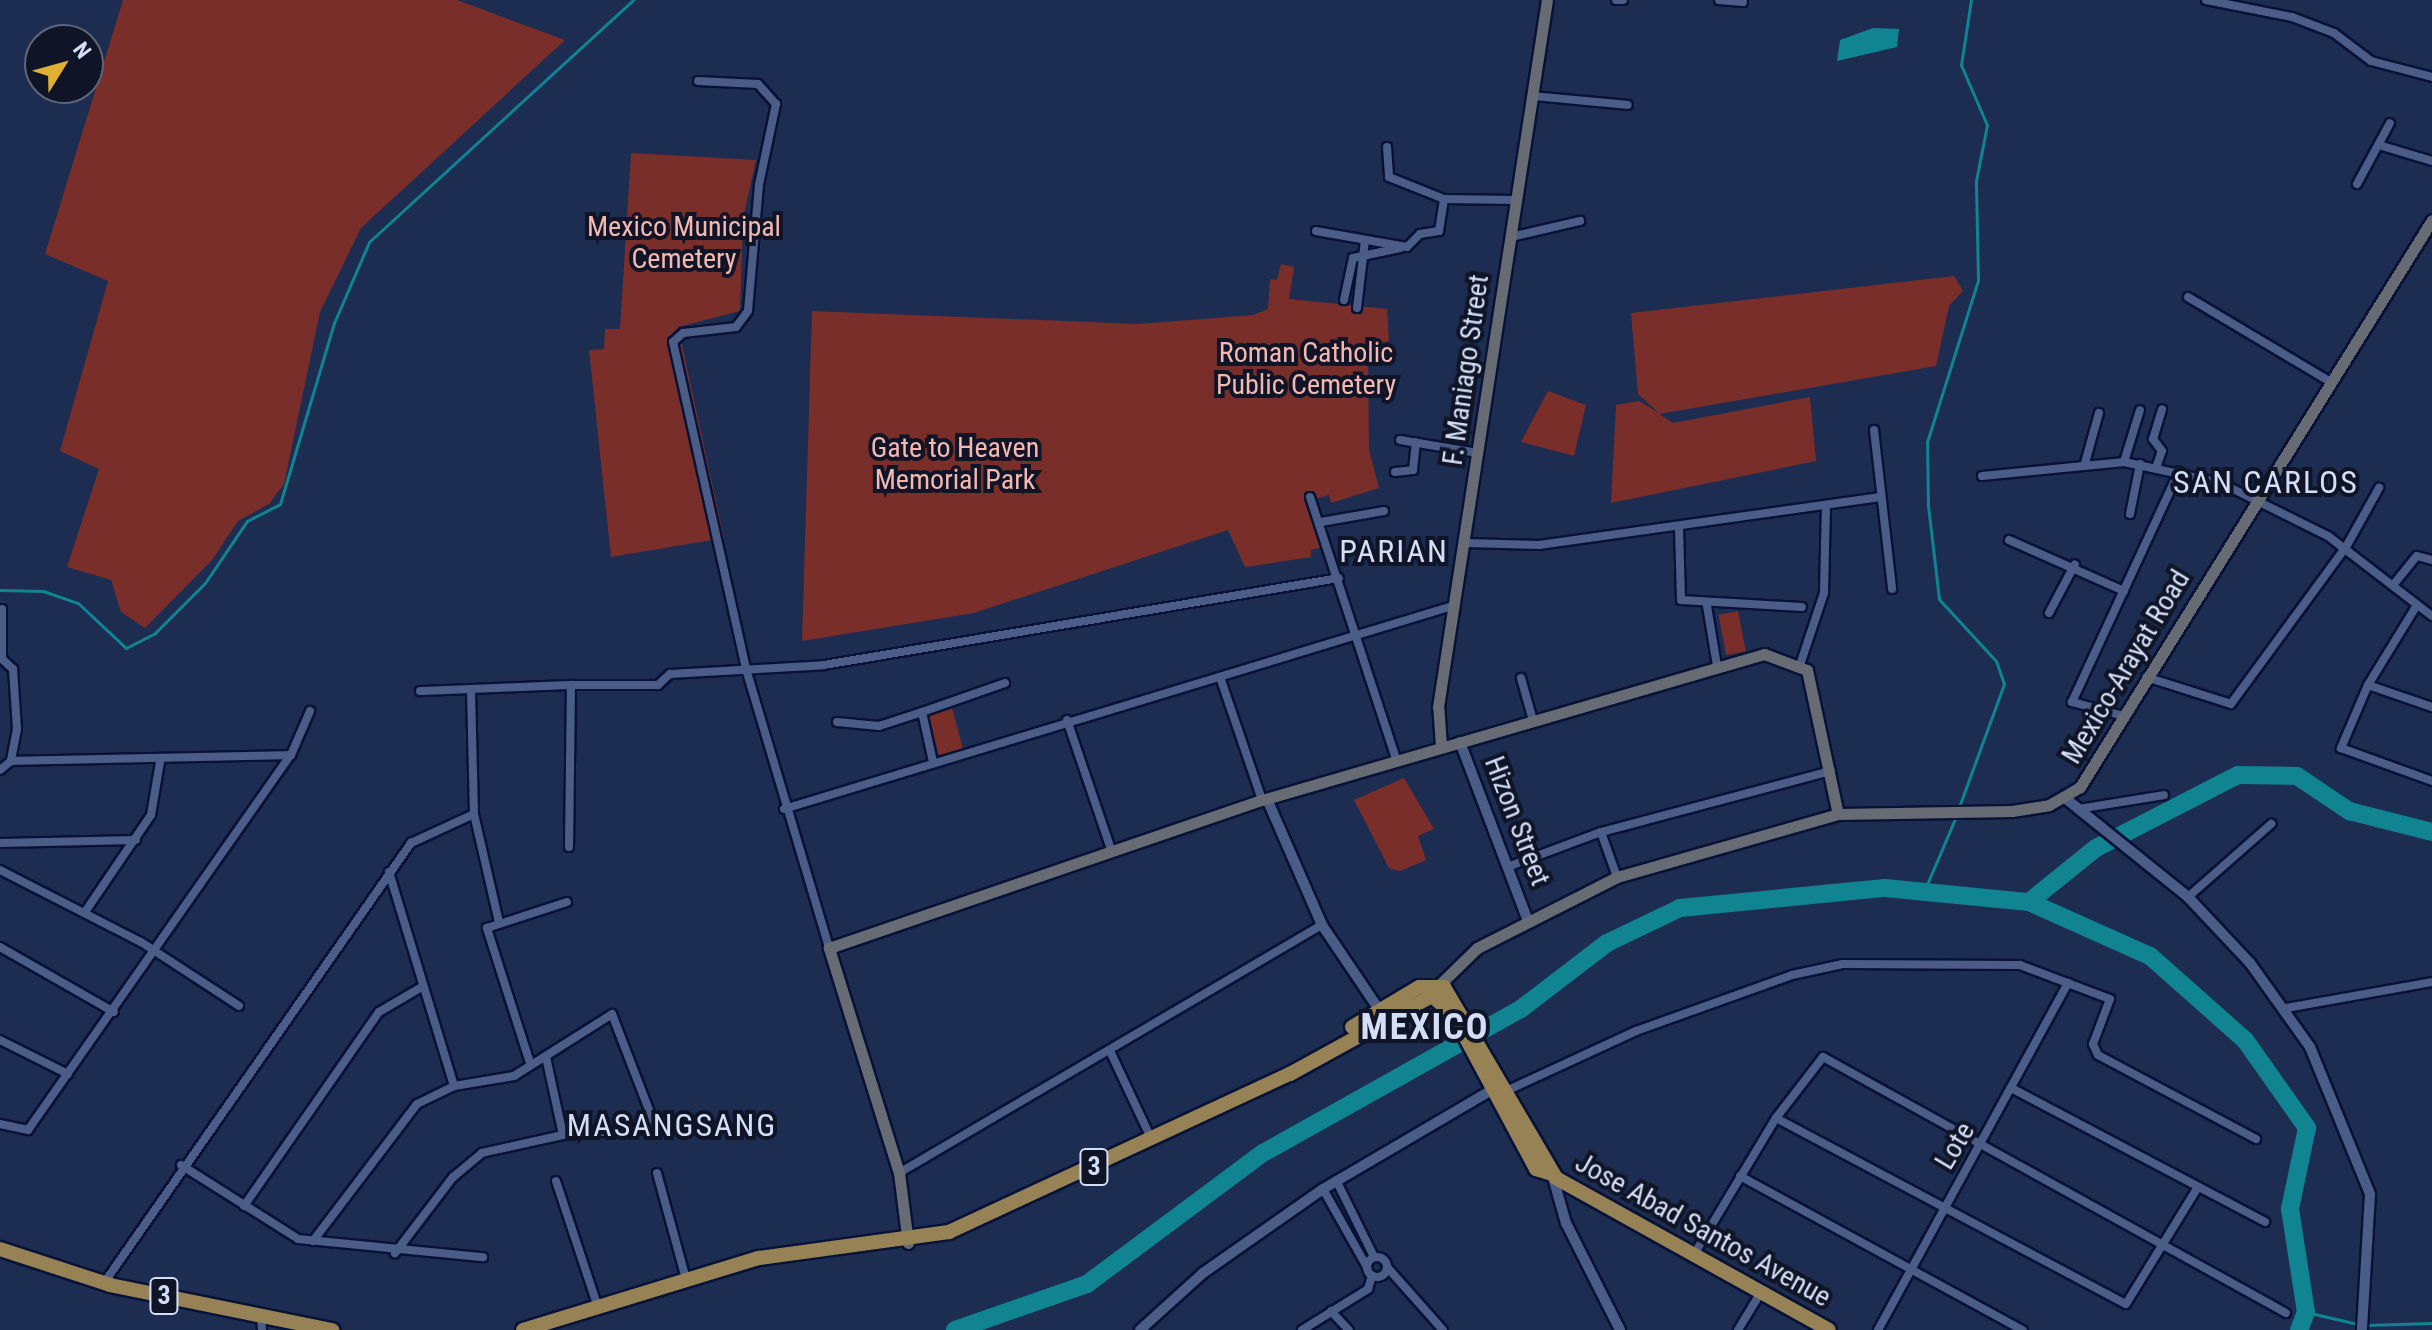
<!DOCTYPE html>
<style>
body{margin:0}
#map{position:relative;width:2432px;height:1330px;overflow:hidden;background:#1d2c51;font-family:"Roboto Condensed",sans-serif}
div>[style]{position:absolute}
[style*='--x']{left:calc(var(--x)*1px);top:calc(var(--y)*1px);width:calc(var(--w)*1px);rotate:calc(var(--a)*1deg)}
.green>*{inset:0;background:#7a2e2a;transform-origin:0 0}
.water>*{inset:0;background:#108490}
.stream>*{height:3px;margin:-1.5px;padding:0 1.5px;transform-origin:1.5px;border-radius:1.5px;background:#108490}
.river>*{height:18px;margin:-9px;padding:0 9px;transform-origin:9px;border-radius:9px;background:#108490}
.roads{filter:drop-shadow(2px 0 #071236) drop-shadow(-2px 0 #071236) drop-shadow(0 2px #071236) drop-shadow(0 -2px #071236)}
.minor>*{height:8px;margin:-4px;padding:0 4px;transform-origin:4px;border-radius:4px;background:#4b5d86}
.minor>.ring{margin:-4px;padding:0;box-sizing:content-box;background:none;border:8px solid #4b5d86;border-radius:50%}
.tertiary>*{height:10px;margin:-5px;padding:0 5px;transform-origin:5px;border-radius:5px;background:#4b5d86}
.secondary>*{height:11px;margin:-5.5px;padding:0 5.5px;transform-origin:5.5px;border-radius:5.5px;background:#676b73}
.trunk>*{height:14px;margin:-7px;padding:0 7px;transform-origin:7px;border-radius:7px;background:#968254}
span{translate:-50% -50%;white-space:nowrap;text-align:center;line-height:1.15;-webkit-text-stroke:8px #0f1526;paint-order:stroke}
.shield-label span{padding:2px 6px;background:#0f1526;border:2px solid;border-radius:6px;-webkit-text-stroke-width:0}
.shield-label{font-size:26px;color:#d4dff7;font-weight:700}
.park-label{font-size:28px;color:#f6b7b0}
.street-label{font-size:28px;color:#d4dff7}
.quarter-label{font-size:32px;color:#d4dff7;letter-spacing:2px}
.district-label{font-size:36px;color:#d4dff7;font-weight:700;letter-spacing:2px}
.north{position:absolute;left:24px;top:24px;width:80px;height:80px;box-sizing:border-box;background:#0f1526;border:2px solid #5e667a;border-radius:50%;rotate:53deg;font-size:22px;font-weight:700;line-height:32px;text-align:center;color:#d4dff7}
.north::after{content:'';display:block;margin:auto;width:28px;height:36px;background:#e0b034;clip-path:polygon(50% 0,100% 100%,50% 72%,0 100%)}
</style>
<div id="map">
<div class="green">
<div style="clip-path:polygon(123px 0,457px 0,565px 40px,361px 228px,320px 312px,284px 484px,269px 504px,238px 521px,212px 560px,145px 628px,121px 612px,111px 580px,67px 567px,99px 469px,60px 451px,108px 281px,45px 254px)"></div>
<div style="clip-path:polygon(631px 153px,756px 160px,743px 219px,740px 311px,678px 327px,724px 538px,611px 557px,589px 350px,604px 349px,605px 329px,620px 329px)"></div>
<div style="clip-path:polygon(1281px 264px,1294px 267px,1289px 299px,1387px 309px,1389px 341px,1368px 346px,1369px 450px,1379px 488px,1331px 503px,1329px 495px,1312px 500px,1327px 546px,1311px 550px,1311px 557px,1245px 567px,1228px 530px,974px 613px,802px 641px,812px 311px,1139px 324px,1253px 315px,1268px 309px,1270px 279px,1277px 280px)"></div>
<div style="clip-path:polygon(1954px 276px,1963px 291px,1949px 306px,1936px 366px,1659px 414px,1673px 423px,1810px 397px,1816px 461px,1611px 503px,1616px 405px,1639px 401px,1659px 413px,1638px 394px,1631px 313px)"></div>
<div style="clip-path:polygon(1548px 391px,1586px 405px,1574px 456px,1521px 442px)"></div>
<div style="left:1738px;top:611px;width:41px;height:20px;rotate:79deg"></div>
<div style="left:951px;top:704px;width:50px;height:25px;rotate:75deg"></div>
<div style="clip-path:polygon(1404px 778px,1434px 829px,1418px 836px,1426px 860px,1400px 871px,1389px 868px,1354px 800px)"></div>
</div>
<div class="water">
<div style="clip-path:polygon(1873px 28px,1899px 29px,1897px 47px,1837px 61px,1840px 40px)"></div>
</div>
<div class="stream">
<div style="--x:0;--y:590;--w:43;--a:1.3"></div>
<div style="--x:43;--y:591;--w:37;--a:19"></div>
<div style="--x:78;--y:603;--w:66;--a:43.2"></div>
<div style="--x:126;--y:648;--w:33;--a:-27"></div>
<div style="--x:155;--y:633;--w:71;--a:-45"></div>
<div style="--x:205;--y:583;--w:75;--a:-55.9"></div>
<div style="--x:247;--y:521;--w:37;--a:-27"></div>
<div style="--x:280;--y:504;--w:189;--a:-73.4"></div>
<div style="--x:334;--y:323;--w:88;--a:-66.6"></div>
<div style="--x:369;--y:242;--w:358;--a:-42.5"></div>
<div style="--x:1959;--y:807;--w:131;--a:-69.9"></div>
<div style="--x:2004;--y:684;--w:24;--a:-109"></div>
<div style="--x:1996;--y:661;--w:84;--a:-132.6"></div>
<div style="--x:1939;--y:599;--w:95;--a:-96.7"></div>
<div style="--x:1928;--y:505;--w:63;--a:-90.9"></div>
<div style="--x:1927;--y:442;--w:170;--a:-72.5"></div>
<div style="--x:1978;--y:280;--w:99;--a:-91.2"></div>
<div style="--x:1976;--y:181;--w:57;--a:-78.9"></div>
<div style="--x:1987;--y:125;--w:65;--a:-113.4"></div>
<div style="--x:1961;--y:65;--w:66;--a:-81.3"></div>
<div style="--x:1925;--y:889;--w:82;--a:-66.9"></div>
<div style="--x:2306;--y:1312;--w:53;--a:13"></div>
<div style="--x:2366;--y:1325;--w:66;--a:-1.7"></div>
</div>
<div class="river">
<div style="--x:2029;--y:902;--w:86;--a:-38.9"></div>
<div style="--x:2096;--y:848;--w:160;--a:-27.2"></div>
<div style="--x:2238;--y:775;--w:59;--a:1"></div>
<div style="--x:2297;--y:776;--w:63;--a:33.9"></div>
<div style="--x:2349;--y:811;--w:86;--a:14.2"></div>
<div style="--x:955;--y:1330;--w:140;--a:-19.2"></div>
<div style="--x:1087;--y:1284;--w:219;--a:-36.7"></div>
<div style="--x:1263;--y:1153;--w:297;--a:-29.2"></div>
<div style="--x:1522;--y:1008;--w:107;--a:-37.4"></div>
<div style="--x:1607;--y:943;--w:81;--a:-25.6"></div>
<div style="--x:1680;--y:908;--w:206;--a:-5.6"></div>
<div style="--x:1885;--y:888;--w:145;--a:5.6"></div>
<div style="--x:2029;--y:902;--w:133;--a:24.1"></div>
<div style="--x:2150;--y:956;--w:127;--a:41.5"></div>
<div style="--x:2245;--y:1040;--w:108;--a:54.8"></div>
<div style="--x:2307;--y:1128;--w:83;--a:101.9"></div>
<div style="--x:2290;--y:1209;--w:104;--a:81.2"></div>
<div style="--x:2306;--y:1312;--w:19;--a:111"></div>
</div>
<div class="roads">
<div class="minor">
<div style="--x:1616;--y:0;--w:7;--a:0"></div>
<div style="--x:1719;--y:0;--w:24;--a:5"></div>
<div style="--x:2206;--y:0;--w:88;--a:11.2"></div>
<div style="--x:2292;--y:17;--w:45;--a:20.9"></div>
<div style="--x:2334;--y:33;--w:46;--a:37.1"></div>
<div style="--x:2371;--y:61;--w:63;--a:14.7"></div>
<div style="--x:698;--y:81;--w:60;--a:2.9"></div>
<div style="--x:758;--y:84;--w:27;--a:48"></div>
<div style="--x:776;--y:104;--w:83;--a:101.9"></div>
<div style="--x:759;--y:185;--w:126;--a:95"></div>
<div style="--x:748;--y:311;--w:20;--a:127"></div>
<div style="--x:736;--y:327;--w:53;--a:173.5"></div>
<div style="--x:683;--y:333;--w:13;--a:138"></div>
<div style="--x:673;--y:342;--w:335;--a:77.4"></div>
<div style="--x:746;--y:669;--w:291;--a:73.4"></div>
<div style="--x:1533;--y:96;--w:95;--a:5.4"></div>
<div style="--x:2382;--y:146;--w:52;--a:16.7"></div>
<div style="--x:1387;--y:147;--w:30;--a:86"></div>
<div style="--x:1389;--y:177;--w:59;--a:21.8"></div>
<div style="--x:2357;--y:184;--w:69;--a:-61.6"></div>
<div style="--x:1316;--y:231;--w:92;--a:10"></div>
<div style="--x:1407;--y:247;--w:18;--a:-45"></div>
<div style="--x:1420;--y:234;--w:19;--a:-9"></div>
<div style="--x:1439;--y:231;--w:32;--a:-81"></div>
<div style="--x:1444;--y:199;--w:72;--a:0.8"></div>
<div style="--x:1511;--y:237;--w:71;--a:-13.1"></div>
<div style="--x:2188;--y:297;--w:164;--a:30.8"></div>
<div style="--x:1344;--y:300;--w:43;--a:-77.9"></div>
<div style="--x:1353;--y:258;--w:48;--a:-12"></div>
<div style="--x:1357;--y:308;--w:68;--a:-83.3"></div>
<div style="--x:1874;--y:430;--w:160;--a:83.5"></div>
<div style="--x:1400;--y:440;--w:79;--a:9.5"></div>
<div style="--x:2124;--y:462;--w:54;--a:-72.9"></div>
<div style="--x:2085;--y:463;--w:52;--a:-74.4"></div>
<div style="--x:2156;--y:468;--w:18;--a:-71"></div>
<div style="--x:2162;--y:451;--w:15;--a:-127"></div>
<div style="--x:2153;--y:439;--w:31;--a:-73"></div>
<div style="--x:1395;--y:472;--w:18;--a:-6"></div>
<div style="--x:1413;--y:470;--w:28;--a:-84"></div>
<div style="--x:1982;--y:476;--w:143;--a:-5.6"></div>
<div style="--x:2124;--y:462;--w:99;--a:12.2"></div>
<div style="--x:2221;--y:483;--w:119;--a:26.4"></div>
<div style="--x:2328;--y:536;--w:131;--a:37.6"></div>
<div style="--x:1310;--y:497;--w:276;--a:71.8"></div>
<div style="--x:2130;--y:514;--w:51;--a:-78.7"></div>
<div style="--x:1321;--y:522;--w:64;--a:-9.9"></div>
<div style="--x:1679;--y:528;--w:72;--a:88.4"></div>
<div style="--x:1681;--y:600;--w:121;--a:3.3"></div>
<div style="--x:2009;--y:540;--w:126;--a:23.9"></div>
<div style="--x:1466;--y:543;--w:73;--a:1.6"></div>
<div style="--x:1539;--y:545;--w:343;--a:-8"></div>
<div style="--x:2394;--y:584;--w:36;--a:-51"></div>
<div style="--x:2417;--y:556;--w:16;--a:15"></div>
<div style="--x:2417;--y:605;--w:94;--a:121.5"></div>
<div style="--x:2368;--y:685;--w:69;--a:113.2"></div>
<div style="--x:2341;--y:748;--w:97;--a:19.9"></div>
<div style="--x:1707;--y:606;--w:61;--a:80.5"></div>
<div style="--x:2049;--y:613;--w:55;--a:-62"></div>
<div style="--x:0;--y:657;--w:18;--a:43"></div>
<div style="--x:13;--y:669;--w:60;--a:86.2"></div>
<div style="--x:17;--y:729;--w:33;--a:101"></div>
<div style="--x:11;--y:761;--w:14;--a:141"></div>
<div style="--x:2;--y:659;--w:50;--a:-90"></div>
<div style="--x:1801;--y:662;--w:73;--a:-71.6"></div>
<div style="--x:1824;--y:593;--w:88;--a:-88.7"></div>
<div style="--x:1220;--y:677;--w:130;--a:71.1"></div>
<div style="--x:2146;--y:677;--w:89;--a:17.6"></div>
<div style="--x:2231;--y:704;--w:195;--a:-53.8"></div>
<div style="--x:2346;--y:547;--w:68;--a:-60.8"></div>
<div style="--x:1521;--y:678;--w:41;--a:74.2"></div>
<div style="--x:2368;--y:685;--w:68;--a:19"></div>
<div style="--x:420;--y:691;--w:151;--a:-2.3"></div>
<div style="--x:2124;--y:716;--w:54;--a:-164.9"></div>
<div style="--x:2072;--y:702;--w:254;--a:-65.1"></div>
<div style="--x:1067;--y:720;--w:136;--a:71.2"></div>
<div style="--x:837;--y:722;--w:42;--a:5.4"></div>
<div style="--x:879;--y:726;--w:45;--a:-18"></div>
<div style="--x:11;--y:761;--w:280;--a:-1.2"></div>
<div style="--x:933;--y:762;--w:51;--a:-102.4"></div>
<div style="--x:922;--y:712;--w:88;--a:-19.3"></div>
<div style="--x:784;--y:809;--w:702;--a:-16.89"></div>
<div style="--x:2078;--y:809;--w:87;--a:-9.2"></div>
<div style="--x:474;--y:814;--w:111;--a:77"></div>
<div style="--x:1601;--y:832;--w:48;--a:70.4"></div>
<div style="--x:0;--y:843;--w:136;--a:-1.3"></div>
<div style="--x:569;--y:847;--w:162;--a:-89.3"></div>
<div style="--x:571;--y:685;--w:87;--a:0"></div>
<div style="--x:658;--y:685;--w:16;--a:-43"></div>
<div style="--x:670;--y:674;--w:154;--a:-3.3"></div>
<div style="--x:824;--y:665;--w:522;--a:-9.59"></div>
<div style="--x:1510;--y:866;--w:97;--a:-20.5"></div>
<div style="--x:1601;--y:832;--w:238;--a:-14.9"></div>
<div style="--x:0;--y:870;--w:158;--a:27.1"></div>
<div style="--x:141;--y:942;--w:117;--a:33.1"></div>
<div style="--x:389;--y:872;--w:224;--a:73.1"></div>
<div style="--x:2188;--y:897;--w:111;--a:-41.3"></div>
<div style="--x:85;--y:912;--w:117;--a:-55.8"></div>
<div style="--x:151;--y:815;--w:54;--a:-80.4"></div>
<div style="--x:0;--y:947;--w:131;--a:29.7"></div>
<div style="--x:2286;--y:1008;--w:148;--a:-10.1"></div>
<div style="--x:0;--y:1040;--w:76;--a:26.6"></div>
<div style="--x:1110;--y:1051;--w:96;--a:64.8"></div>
<div style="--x:546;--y:1057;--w:80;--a:77.7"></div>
<div style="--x:530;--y:1063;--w:142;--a:-107.7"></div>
<div style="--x:487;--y:928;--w:84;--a:-18"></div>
<div style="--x:2013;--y:1089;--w:285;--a:27.8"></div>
<div style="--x:1504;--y:1092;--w:145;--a:-24.8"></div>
<div style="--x:1636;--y:1031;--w:166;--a:-19.7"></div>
<div style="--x:1792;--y:975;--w:52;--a:-12.2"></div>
<div style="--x:1843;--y:964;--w:177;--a:0.3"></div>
<div style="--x:2020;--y:965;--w:96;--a:20.7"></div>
<div style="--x:2110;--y:999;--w:48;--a:110.7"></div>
<div style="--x:2093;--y:1044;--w:12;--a:66"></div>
<div style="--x:2098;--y:1055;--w:179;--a:28"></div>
<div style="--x:1776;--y:1118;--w:396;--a:28"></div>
<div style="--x:2126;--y:1304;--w:134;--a:-58.4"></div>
<div style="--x:0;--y:1124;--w:29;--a:12"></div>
<div style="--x:28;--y:1130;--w:458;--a:-55"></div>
<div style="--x:291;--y:755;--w:48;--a:-66.6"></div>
<div style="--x:181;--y:1165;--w:138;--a:32.3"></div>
<div style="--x:298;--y:1239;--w:186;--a:5.6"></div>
<div style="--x:657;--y:1173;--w:110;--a:74.7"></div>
<div style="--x:899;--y:1173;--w:490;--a:-30.4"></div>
<div style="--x:1740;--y:1176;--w:322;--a:28.6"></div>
<div style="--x:1336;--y:1180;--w:86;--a:63.7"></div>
<div style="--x:556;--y:1181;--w:133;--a:71.6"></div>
<div style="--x:1323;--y:1189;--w:90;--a:60.6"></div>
<div style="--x:244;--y:1206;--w:236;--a:-55.2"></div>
<div style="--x:379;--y:1012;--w:48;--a:-30.3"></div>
<div style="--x:313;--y:1241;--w:172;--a:-52.8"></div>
<div style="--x:417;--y:1104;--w:41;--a:-25.9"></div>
<div style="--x:454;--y:1086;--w:61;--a:-9.5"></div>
<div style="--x:514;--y:1076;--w:116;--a:-32.3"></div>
<div style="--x:612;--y:1014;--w:122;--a:68.9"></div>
<div style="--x:656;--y:1128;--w:93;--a:175.7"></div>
<div style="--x:563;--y:1135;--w:83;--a:167.5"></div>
<div style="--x:482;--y:1153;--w:38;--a:140"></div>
<div style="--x:453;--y:1177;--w:96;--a:127.3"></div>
<div style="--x:1693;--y:1256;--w:161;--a:-59"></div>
<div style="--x:1776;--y:1118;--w:77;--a:-52.4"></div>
<div style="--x:1823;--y:1057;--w:529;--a:28.94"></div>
<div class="ring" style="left:1367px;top:1257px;width:12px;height:12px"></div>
<div style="--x:1387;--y:1267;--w:84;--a:48.4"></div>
<div style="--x:104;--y:1283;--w:537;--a:-55.1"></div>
<div style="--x:411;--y:843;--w:69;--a:-24.7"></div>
<div style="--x:474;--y:814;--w:124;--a:-91.4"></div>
<div style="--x:1331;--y:1311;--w:26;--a:47"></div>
<div style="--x:261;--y:1316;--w:14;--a:86"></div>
<div style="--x:1302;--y:1330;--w:78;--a:-31.8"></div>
<div style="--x:1368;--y:1289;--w:14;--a:-73"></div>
<div style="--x:1738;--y:1330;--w:44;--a:-58.8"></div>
<div style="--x:1878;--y:1330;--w:396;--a:-61.3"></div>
</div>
<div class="tertiary">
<div style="--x:1460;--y:742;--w:188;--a:69.2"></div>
<div style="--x:2065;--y:798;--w:158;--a:38.8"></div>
<div style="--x:2188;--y:897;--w:91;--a:46.8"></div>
<div style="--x:2250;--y:963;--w:103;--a:54.5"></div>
<div style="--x:2310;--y:1047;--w:159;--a:67.8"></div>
<div style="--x:2370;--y:1194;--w:136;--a:93.4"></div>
<div style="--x:1267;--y:799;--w:137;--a:66.4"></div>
<div style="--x:1322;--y:925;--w:104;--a:56"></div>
<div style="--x:1552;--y:1174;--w:51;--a:74.1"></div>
<div style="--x:1566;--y:1223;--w:120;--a:63.2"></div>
<div style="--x:1140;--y:1330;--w:85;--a:-42.1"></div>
<div style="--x:1203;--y:1273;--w:146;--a:-35"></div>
<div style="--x:1323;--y:1189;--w:202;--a:-30.4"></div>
</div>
<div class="secondary">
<div style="--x:1441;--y:746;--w:39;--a:-94"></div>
<div style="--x:1438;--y:707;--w:715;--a:-81.24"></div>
<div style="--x:1433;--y:991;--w:62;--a:-44.3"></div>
<div style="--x:1477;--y:948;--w:157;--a:-26.9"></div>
<div style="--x:1617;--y:877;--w:230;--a:-15.9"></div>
<div style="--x:1838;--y:814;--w:174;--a:-1"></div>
<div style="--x:2012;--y:811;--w:37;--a:-9"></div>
<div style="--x:2049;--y:805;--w:36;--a:-30"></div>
<div style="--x:2080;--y:787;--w:667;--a:-58.17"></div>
<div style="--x:908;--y:1243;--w:71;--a:-97.3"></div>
<div style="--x:899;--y:1173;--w:236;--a:-107.3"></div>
<div style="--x:829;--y:948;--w:458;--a:-18.9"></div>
<div style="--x:1262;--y:800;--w:523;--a:-16.22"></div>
<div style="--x:1764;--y:654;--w:46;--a:20.4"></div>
<div style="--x:1807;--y:670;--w:147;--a:77.9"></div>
</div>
<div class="trunk">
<div style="--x:1352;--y:1027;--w:78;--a:-30.8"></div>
<div style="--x:1419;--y:987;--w:25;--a:0"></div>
<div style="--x:1444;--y:987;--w:221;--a:59.6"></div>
<div style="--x:1556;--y:1178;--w:312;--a:29.1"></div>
<div style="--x:0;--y:1249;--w:116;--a:18.1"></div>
<div style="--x:110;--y:1285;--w:227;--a:11.5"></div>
<div style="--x:523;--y:1330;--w:247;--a:-17"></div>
<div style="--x:759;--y:1258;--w:192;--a:-7.8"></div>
<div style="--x:949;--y:1232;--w:376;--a:-24.9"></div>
<div style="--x:1290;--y:1074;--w:162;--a:-28.8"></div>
<div style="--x:1432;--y:996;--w:28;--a:41"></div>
<div style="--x:1453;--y:1014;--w:176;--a:61.8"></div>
<div style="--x:1536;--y:1169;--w:17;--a:17"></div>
</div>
</div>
<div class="shield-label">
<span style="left:1094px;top:1167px">3</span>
<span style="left:164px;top:1296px">3</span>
</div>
<div class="park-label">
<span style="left:684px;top:243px">Mexico Municipal<br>Cemetery</span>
<span style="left:1306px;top:369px">Roman Catholic<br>Public Cemetery</span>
<span style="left:955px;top:464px">Gate to Heaven<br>Memorial Park</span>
</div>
<div class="street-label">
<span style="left:1466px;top:370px;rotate:-82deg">F. Maniago Street</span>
<span style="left:2126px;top:667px;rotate:-59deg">Mexico-Arayat Road</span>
<span style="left:1517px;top:821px;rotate:69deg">Hizon Street</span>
<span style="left:1955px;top:1146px;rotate:-59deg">Lote</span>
<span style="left:1703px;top:1230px;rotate:29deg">Jose Abad Santos Avenue</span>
</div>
<div class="quarter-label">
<span style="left:2266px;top:482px">SAN CARLOS</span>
<span style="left:1394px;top:551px">PARIAN</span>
<span style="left:672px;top:1125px">MASANGSANG</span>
</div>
<div class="district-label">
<span style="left:1425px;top:1028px">MEXICO</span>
</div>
<div class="north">N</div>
</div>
